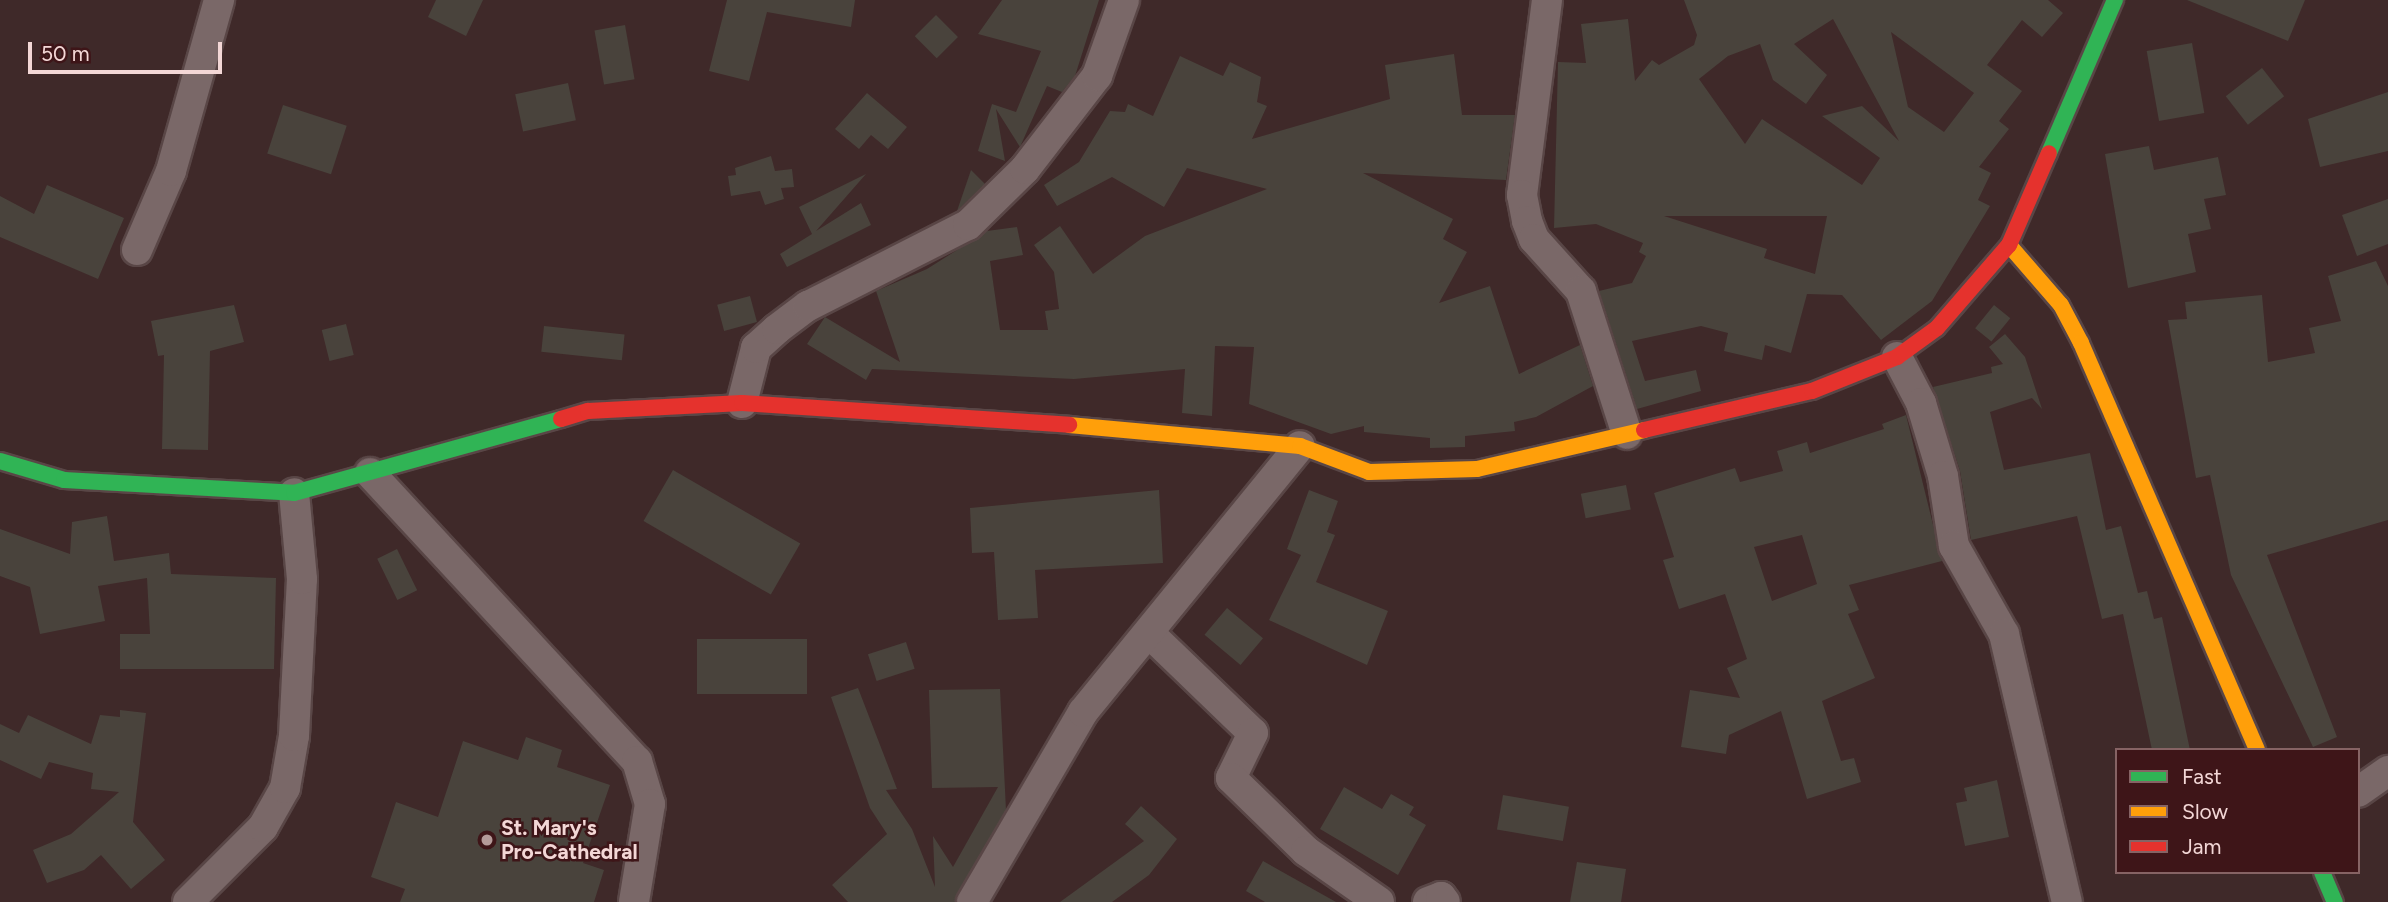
<!DOCTYPE html>
<style>
body{margin:0}
#map{position:relative;width:2388px;height:902px;overflow:hidden;background:#3f2929;font-family:Figtree,sans-serif}
div>[style]{position:absolute}
[style*='--x']{left:calc(var(--x)*1px);top:calc(var(--y)*1px);width:calc(var(--w)*1px);rotate:calc(var(--a)*1deg)}
.building>*{inset:0;background:#49433c;transform-origin:0 0}
.roads{filter:drop-shadow(2px 0 #594646) drop-shadow(-2px 0 #594646) drop-shadow(0 2px #594646) drop-shadow(0 -2px #594646)}
.street>*{height:30px;margin:-15px;padding:0 15px;transform-origin:15px;border-radius:15px;background:#7a6868}
.fast>*{height:16px;margin:-8px;padding:0 8px;transform-origin:8px;border-radius:8px;background:#30b455}
.slow>*{height:16px;margin:-8px;padding:0 8px;transform-origin:8px;border-radius:8px;background:#ff9f0a}
.jam>*{height:16px;margin:-8px;padding:0 8px;transform-origin:8px;border-radius:8px;background:#e5322d}
.dots>*{width:19px;height:19px;translate:-50% -50%;box-sizing:border-box;border:4px solid #3e1518;border-radius:50%}
span{translate:-50% -50%;white-space:nowrap;text-align:center;line-height:1.15;-webkit-text-stroke:5px #3e1518;paint-order:stroke}
.poi-label{font-size:21px;color:#f3d7d6;font-weight:700}
.left{translate:0 -50%;text-align:left}
.legend{position:absolute;left:2115px;top:748px;width:245px;height:126px;box-sizing:border-box;background:#3e1518;border:2px solid #866364;margin:0;padding:9px 12px;list-style:none;font-size:21px;color:#f3d7d6}
.legend li{display:flex;align-items:center;gap:14px;height:35px}
.legend b{width:35px;border:2px solid #866364}
.scale{position:absolute;left:28px;top:42px;width:194px;height:32px;box-sizing:border-box;border:4px solid #f3d7d6;border-top:0;padding-left:9px;font-size:21px;line-height:24px;white-space:nowrap;color:#f3d7d6;-webkit-text-stroke:5px #3e1518;paint-order:stroke}
</style>
<div id="map">
<div class="building">
<div style="clip-path:polygon(436px 0,483px 0,466px 36px,428px 17px)"></div>
<div style="clip-path:polygon(727px 0,855px 0,851px 27px,767px 12px,749px 81px,709px 71px)"></div>
<div style="clip-path:polygon(1002px 0,1099px 0,1075px 76px,1062px 92px,1047px 86px,1020px 147px,996px 109px,1005px 161px,978px 151px,992px 104px,1016px 112px,1041px 51px,978px 34px)"></div>
<div style="clip-path:polygon(evenodd,1684px 0,2048px 0,2063px 13px,2042px 37px,2022px 20px,1987px 65px,2022px 91px,1999px 121px,2009px 129px,1979px 167px,1991px 173px,1978px 200px,1990px 206px,1932px 301px,1881px 340px,1842px 295px,1807px 294px,1791px 353px,1765px 345px,1762px 360px,1724px 351px,1728px 333px,1701px 326px,1632px 341px,1645px 381px,1696px 370px,1701px 391px,1637px 409px,1599px 291px,1632px 283px,1646px 256px,1639px 252px,1643px 243px,1596px 224px,1554px 228px,1558px 62px,1586px 63px,1581px 24px,1628px 19px,1635px 81px,1652px 60px,1659px 65px,1694px 45px,1697px 35px,1684px 0,1833px 19px,1899px 141px,1862px 106px,1822px 116px,1880px 158px,1862px 185px,1762px 119px,1745px 144px,1699px 79px,1728px 56px,1760px 44px,1773px 80px,1806px 104px,1827px 75px,1794px 44px,1833px 19px,1684px 0,1891px 32px,1974px 93px,1944px 132px,1908px 107px,1891px 32px,1684px 0,1664px 216px,1827px 216px,1815px 274px,1764px 258px,1767px 249px,1664px 216px)"></div>
<div style="clip-path:polygon(2187px 0,2305px 0,2288px 41px)"></div>
<div style="left:936px;top:15px;width:31px;height:30px;rotate:45deg"></div>
<div style="left:625px;top:25px;width:55px;height:31px;rotate:80deg"></div>
<div style="left:2192px;top:43px;width:71px;height:46px;rotate:80deg"></div>
<div style="clip-path:polygon(1454px 54px,1462px 115px,1515px 115px,1506px 180px,1363px 173px,1453px 219px,1443px 239px,1467px 252px,1439px 303px,1490px 286px,1519px 374px,1580px 345px,1593px 386px,1536px 417px,1514px 422px,1515px 431px,1465px 436px,1465px 447px,1430px 448px,1430px 438px,1364px 432px,1364px 426px,1331px 434px,1249px 404px,1254px 347px,1215px 346px,1212px 416px,1182px 413px,1185px 369px,1074px 379px,872px 369px,866px 380px,807px 344px,825px 317px,900px 362px,876px 291px,927px 269px,987px 231px,1017px 227px,1023px 255px,990px 261px,1000px 330px,1048px 330px,1045px 311px,1059px 309px,1054px 272px,1034px 245px,1060px 226px,1093px 274px,1145px 236px,1267px 189px,1187px 168px,1164px 207px,1112px 177px,1057px 206px,1044px 185px,1079px 162px,1110px 111px,1125px 112px,1128px 104px,1153px 116px,1180px 56px,1223px 76px,1230px 62px,1261px 77px,1257px 102px,1267px 106px,1252px 139px,1390px 99px,1385px 65px)"></div>
<div style="left:2262px;top:68px;width:36px;height:46px;rotate:52deg"></div>
<div style="left:568px;top:83px;width:38px;height:54px;rotate:78deg"></div>
<div style="clip-path:polygon(2388px 92px,2388px 151px,2320px 167px,2308px 119px)"></div>
<div style="clip-path:polygon(867px 93px,907px 127px,888px 149px,871px 135px,859px 149px,835px 129px)"></div>
<div style="left:283px;top:105px;width:67px;height:51px;rotate:18deg"></div>
<div style="clip-path:polygon(2149px 146px,2154px 170px,2218px 157px,2226px 195px,2204px 199px,2211px 229px,2188px 234px,2196px 272px,2128px 288px,2105px 154px)"></div>
<div style="clip-path:polygon(771px 156px,775px 171px,792px 169px,794px 187px,781px 188px,784px 199px,765px 205px,760px 191px,731px 196px,728px 176px,736px 175px,735px 168px)"></div>
<div style="clip-path:polygon(971px 170px,985px 184px,957px 211px)"></div>
<div style="clip-path:polygon(866px 174px,816px 231px,861px 203px,871px 225px,787px 267px,780px 254px,812px 234px,799px 207px)"></div>
<div style="clip-path:polygon(47px 185px,124px 218px,98px 279px,0 237px,0 196px,34px 214px)"></div>
<div style="clip-path:polygon(2388px 199px,2388px 244px,2357px 256px,2342px 215px)"></div>
<div style="clip-path:polygon(2376px 261px,2388px 286px,2388px 520px,2267px 555px,2337px 737px,2313px 747px,2231px 575px,2210px 475px,2196px 478px,2168px 320px,2187px 319px,2185px 302px,2262px 295px,2268px 362px,2315px 353px,2309px 328px,2341px 321px,2328px 276px)"></div>
<div style="left:750px;top:296px;width:27px;height:34px;rotate:75deg"></div>
<div style="clip-path:polygon(234px 305px,244px 342px,210px 351px,208px 450px,162px 449px,164px 355px,158px 356px,151px 321px)"></div>
<div style="left:1994px;top:305px;width:21px;height:30px;rotate:39deg"></div>
<div style="left:346px;top:324px;width:32px;height:25px;rotate:76deg"></div>
<div style="left:544px;top:326px;width:81px;height:26px;rotate:6deg"></div>
<div style="clip-path:polygon(2005px 334px,2025px 357px,2042px 409px,2032px 398px,1990px 412px,2004px 470px,2090px 453px,2106px 530px,2121px 526px,2138px 593px,2147px 591px,2154px 619px,2162px 617px,2190px 750px,2152px 750px,2123px 614px,2102px 619px,2077px 516px,1971px 540px,1960px 471px,1933px 387px,1992px 373px,1991px 367px,2003px 364px,1989px 347px)"></div>
<div style="clip-path:polygon(evenodd,1906px 415px,1942px 561px,1849px 585px,1859px 610px,1848px 614px,1875px 678px,1822px 701px,1841px 761px,1854px 758px,1861px 782px,1807px 799px,1781px 711px,1729px 735px,1726px 754px,1681px 747px,1690px 690px,1740px 698px,1727px 668px,1747px 659px,1725px 594px,1679px 609px,1663px 560px,1674px 557px,1654px 493px,1735px 468px,1740px 482px,1783px 471px,1777px 451px,1807px 442px,1810px 453px,1884px 429px,1882px 424px,1906px 415px,1802px 535px,1817px 584px,1772px 601px,1754px 547px,1802px 535px)"></div>
<div style="left:673px;top:470px;width:147px;height:59px;rotate:30deg"></div>
<div style="left:1626px;top:485px;width:25px;height:46px;rotate:79deg"></div>
<div style="clip-path:polygon(1159px 490px,1163px 563px,1035px 570px,1038px 618px,998px 620px,994px 552px,972px 553px,970px 508px)"></div>
<div style="clip-path:polygon(1309px 490px,1338px 501px,1327px 532px,1335px 535px,1316px 582px,1388px 611px,1367px 665px,1269px 620px,1301px 555px,1287px 549px)"></div>
<div style="clip-path:polygon(107px 516px,114px 561px,169px 553px,171px 574px,276px 578px,274px 669px,120px 669px,120px 634px,150px 634px,147px 578px,98px 586px,105px 621px,40px 634px,30px 587px,0 576px,0 529px,70px 554px,72px 522px)"></div>
<div style="left:397px;top:549px;width:46px;height:22px;rotate:64deg"></div>
<div style="left:1227px;top:608px;width:47px;height:35px;rotate:40deg"></div>
<div style="left:807px;top:639px;width:55px;height:110px;rotate:90deg"></div>
<div style="left:906px;top:642px;width:28px;height:40px;rotate:72deg"></div>
<div style="clip-path:polygon(858px 688px,897px 789px,886px 790px,912px 829px,935px 887px,933px 836px,953px 867px,998px 787px,932px 788px,929px 690px,1000px 689px,1006px 810px,955px 902px,848px 902px,832px 885px,887px 834px,870px 808px,831px 697px)"></div>
<div style="clip-path:polygon(120px 710px,146px 713px,133px 822px,165px 860px,131px 889px,101px 855px,84px 870px,47px 883px,33px 850px,71px 834px,119px 792px,91px 789px,93px 773px,49px 762px,41px 779px,0 760px,0 724px,19px 733px,28px 715px,91px 744px,100px 715px,120px 717px)"></div>
<div style="clip-path:polygon(526px 737px,562px 750px,557px 767px,610px 785px,583px 863px,604px 870px,594px 902px,400px 902px,405px 889px,371px 877px,396px 802px,438px 817px,463px 741px,518px 760px)"></div>
<div style="clip-path:polygon(1997px 780px,2009px 837px,1965px 846px,1956px 803px,1967px 801px,1964px 788px)"></div>
<div style="clip-path:polygon(1344px 787px,1382px 809px,1391px 794px,1414px 807px,1409px 815px,1426px 825px,1398px 875px,1320px 829px)"></div>
<div style="left:1503px;top:795px;width:67px;height:35px;rotate:10deg"></div>
<div style="clip-path:polygon(1141px 806px,1177px 839px,1149px 875px,1112px 902px,1060px 902px,1144px 841px,1125px 824px)"></div>
<div style="clip-path:polygon(1263px 861px,1336px 902px,1265px 902px,1246px 891px)"></div>
<div style="clip-path:polygon(1577px 862px,1626px 869px,1621px 902px,1570px 902px)"></div>
</div>
<div class="roads">
<div class="street">
<div style="--x:1547;--y:0;--w:197;--a:97.3"></div>
<div style="--x:1522;--y:195;--w:26;--a:79"></div>
<div style="--x:1527;--y:221;--w:19;--a:69"></div>
<div style="--x:1534;--y:239;--w:70;--a:47.9"></div>
<div style="--x:1581;--y:291;--w:150;--a:72.2"></div>
<div style="--x:137;--y:250;--w:86;--a:-66.7"></div>
<div style="--x:171;--y:171;--w:178;--a:-74.3"></div>
<div style="--x:1897;--y:357;--w:52;--a:62.4"></div>
<div style="--x:1921;--y:403;--w:76;--a:73.2"></div>
<div style="--x:1943;--y:476;--w:71;--a:81.1"></div>
<div style="--x:1954;--y:546;--w:101;--a:60.4"></div>
<div style="--x:2004;--y:634;--w:275;--a:76.8"></div>
<div style="--x:742;--y:403;--w:57;--a:-75.7"></div>
<div style="--x:756;--y:348;--w:28;--a:-42"></div>
<div style="--x:777;--y:329;--w:39;--a:-37"></div>
<div style="--x:808;--y:306;--w:179;--a:-26.9"></div>
<div style="--x:968;--y:225;--w:80;--a:-44.5"></div>
<div style="--x:1025;--y:169;--w:118;--a:-52.3"></div>
<div style="--x:1097;--y:76;--w:81;--a:-70.4"></div>
<div style="--x:370;--y:473;--w:393;--a:47.2"></div>
<div style="--x:637;--y:761;--w:45;--a:73.2"></div>
<div style="--x:650;--y:804;--w:99;--a:99.3"></div>
<div style="--x:1149;--y:633;--w:144;--a:43.9"></div>
<div style="--x:1253;--y:733;--w:50;--a:116.1"></div>
<div style="--x:1231;--y:778;--w:105;--a:44.2"></div>
<div style="--x:1306;--y:851;--w:89;--a:34.9"></div>
<div style="--x:2358;--y:792;--w:37;--a:-35"></div>
<div style="--x:188;--y:902;--w:106;--a:-45"></div>
<div style="--x:263;--y:827;--w:45;--a:-60.6"></div>
<div style="--x:285;--y:788;--w:53;--a:-80.2"></div>
<div style="--x:294;--y:736;--w:157;--a:-87.1"></div>
<div style="--x:302;--y:579;--w:86;--a:-95.3"></div>
<div style="--x:972;--y:902;--w:220;--a:-59.7"></div>
<div style="--x:1083;--y:712;--w:343;--a:-50.8"></div>
<div style="--x:1428;--y:902;--w:14;--a:-21"></div>
<div style="--x:1441;--y:897;--w:6;--a:51"></div>
</div>
<div class="fast">
<div style="--x:2049;--y:153;--w:167;--a:-66.7"></div>
<div style="--x:0;--y:461;--w:67;--a:16.5"></div>
<div style="--x:64;--y:480;--w:230;--a:3.2"></div>
<div style="--x:294;--y:493;--w:277;--a:-15.5"></div>
<div style="--x:2322;--y:872;--w:33;--a:67"></div>
</div>
<div class="slow">
<div style="--x:2009;--y:245;--w:79;--a:49.1"></div>
<div style="--x:2061;--y:305;--w:43;--a:62.2"></div>
<div style="--x:2081;--y:343;--w:443;--a:66.6"></div>
<div style="--x:1069;--y:425;--w:232;--a:5.2"></div>
<div style="--x:1300;--y:446;--w:74;--a:20.6"></div>
<div style="--x:1369;--y:472;--w:108;--a:-1.6"></div>
<div style="--x:1477;--y:469;--w:171;--a:-13.1"></div>
</div>
<div class="jam">
<div style="--x:561;--y:419;--w:28;--a:-17"></div>
<div style="--x:588;--y:411;--w:154;--a:-3"></div>
<div style="--x:742;--y:403;--w:328;--a:3.8"></div>
<div style="--x:1644;--y:430;--w:172;--a:-13.1"></div>
<div style="--x:1812;--y:391;--w:92;--a:-21.8"></div>
<div style="--x:1897;--y:357;--w:49;--a:-35.9"></div>
<div style="--x:1937;--y:328;--w:110;--a:-49.1"></div>
<div style="--x:2009;--y:245;--w:100;--a:-66.5"></div>
</div>
</div>
<div class="dots">
<div style="left:487px;top:840px;background:#b49a99"></div>
</div>
<div class="poi-label">
<span class="left" style="left:501px;top:840px">St. Mary's<br>Pro-Cathedral</span>
</div>
<ul class="legend">
<li><b style="height:9px;background:#30b455"></b>Fast</li>
<li><b style="height:9px;background:#ff9f0a"></b>Slow</li>
<li><b style="height:9px;background:#e5322d"></b>Jam</li>
</ul>
<div class="scale">50 m</div>
</div>
